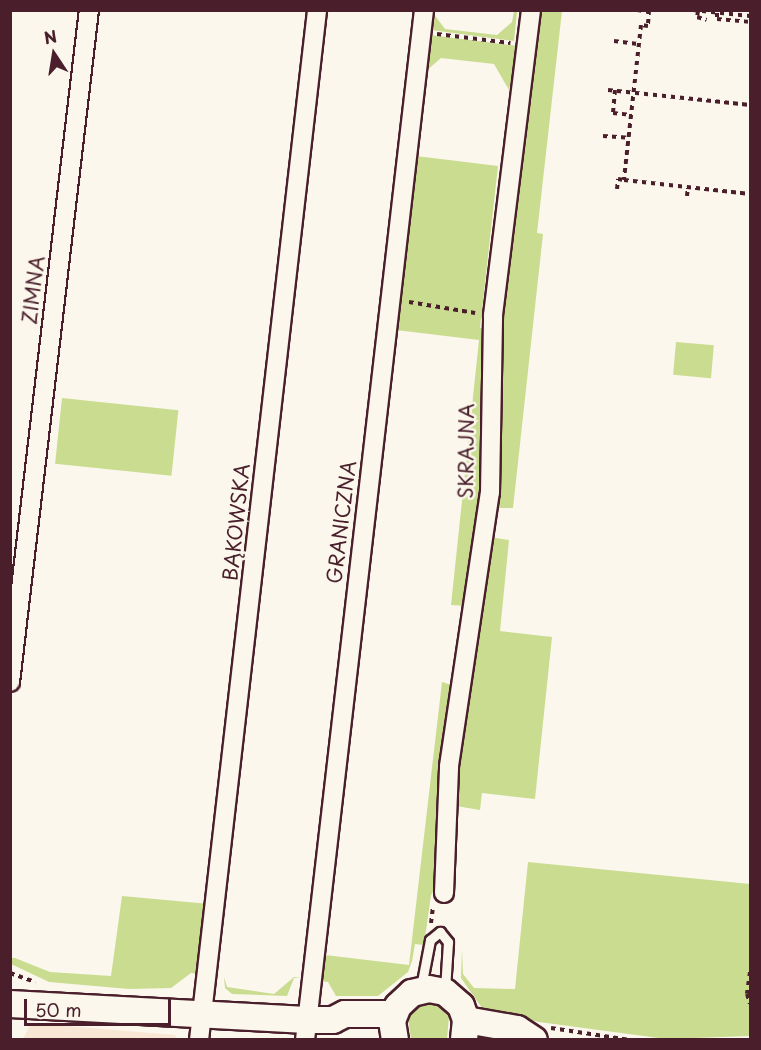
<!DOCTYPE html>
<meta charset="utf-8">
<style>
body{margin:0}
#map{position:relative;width:761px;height:1050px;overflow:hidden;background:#fbf7ec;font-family:"Playpen Sans",sans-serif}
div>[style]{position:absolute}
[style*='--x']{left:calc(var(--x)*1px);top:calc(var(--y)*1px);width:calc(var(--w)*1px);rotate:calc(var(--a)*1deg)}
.built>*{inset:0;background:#f8e7d5}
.green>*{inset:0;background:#cadc90;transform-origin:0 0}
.path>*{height:4px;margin-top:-2px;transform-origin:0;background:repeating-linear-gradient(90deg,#4a1f2b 0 4.5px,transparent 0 9px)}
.roads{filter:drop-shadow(2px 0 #4a1f2b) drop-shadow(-2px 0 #4a1f2b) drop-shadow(0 2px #4a1f2b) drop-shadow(0 -2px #4a1f2b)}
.lane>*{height:9px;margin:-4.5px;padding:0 4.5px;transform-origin:4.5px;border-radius:4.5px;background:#fbf7ec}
.street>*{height:18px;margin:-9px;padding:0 9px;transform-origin:9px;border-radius:9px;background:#fbf7ec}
.secondary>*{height:26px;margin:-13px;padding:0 13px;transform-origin:13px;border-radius:13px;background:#fbf7ec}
span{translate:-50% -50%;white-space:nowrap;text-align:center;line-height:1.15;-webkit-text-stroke:5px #fbf7ec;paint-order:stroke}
.street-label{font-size:20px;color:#4a1f2b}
.frame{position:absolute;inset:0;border:12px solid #4a1f2b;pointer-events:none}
.north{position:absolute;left:24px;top:24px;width:60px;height:60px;-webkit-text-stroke:4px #fbf7ec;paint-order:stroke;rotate:348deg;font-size:16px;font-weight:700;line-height:24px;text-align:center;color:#4a1f2b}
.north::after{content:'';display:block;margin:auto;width:21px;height:27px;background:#4a1f2b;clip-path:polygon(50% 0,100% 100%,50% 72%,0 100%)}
.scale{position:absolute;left:24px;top:999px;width:147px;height:27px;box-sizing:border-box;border:3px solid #4a1f2b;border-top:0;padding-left:8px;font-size:18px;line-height:21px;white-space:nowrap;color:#4a1f2b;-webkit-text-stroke:4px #fbf7ec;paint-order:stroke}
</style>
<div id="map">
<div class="built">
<div style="clip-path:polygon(31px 1023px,175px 1035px,177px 1039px,23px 1039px)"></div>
</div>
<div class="green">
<div style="clip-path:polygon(514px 11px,517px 12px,514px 41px,431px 30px,433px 13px,445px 29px,497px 35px,512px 22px)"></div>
<div style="clip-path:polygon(541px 11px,562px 11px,537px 233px,543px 234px,513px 508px,496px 508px,496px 372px,516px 147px,526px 146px,529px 88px)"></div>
<div style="clip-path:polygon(430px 35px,518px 46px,509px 90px,494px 64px,441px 58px,426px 71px)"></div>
<div style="clip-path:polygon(416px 156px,498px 166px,480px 328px,487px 329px,482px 499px,468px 606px,451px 605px,479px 340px,396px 330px)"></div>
<div style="left:676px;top:342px;width:38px;height:33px;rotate:5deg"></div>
<div style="left:62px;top:398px;width:117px;height:66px;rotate:6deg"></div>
<div style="clip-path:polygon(489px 537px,509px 540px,500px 631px,552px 637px,535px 799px,482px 793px,480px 810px,456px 806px,453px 791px)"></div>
<div style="clip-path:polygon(442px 682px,455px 686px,441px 880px,431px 895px,424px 945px,415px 944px,412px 961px,408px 972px,378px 996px,336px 996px,328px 982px,319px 981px,326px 917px,325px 955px,409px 965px)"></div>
<div style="clip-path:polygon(528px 862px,750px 884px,750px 1036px,666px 1039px,539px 1022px,482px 1008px,461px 978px,462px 949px,463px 974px,474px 988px,515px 989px)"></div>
<div style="clip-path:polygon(122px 896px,209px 904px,199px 974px,191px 973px,171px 988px,129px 989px,49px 982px,11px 964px,11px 958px,15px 958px,50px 972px,111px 976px)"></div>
<div style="clip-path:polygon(224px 977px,227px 987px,274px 994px,294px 977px,301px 978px,294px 978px,287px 996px,232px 994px,225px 988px)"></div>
<div style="clip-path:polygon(425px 1004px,437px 1005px,449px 1017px,447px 1039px,411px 1039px,408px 1018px,415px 1009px)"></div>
</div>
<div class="path">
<div style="--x:637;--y:10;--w:12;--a:9"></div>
<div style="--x:649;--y:10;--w:16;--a:94"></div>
<div style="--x:648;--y:26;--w:7;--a:-172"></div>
<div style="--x:641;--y:25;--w:156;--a:96.3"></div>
<div style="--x:624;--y:180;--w:127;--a:6.3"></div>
<div style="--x:693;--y:10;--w:57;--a:6"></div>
<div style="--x:698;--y:11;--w:6;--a:99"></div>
<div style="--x:697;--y:17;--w:10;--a:17"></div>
<div style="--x:717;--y:13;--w:6;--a:90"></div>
<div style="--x:717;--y:19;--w:33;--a:5"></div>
<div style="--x:437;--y:34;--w:74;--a:7"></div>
<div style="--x:614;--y:41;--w:24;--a:7"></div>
<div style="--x:608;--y:90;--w:143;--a:6"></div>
<div style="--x:615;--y:90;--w:23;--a:95"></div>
<div style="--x:613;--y:113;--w:18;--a:6"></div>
<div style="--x:603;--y:136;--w:26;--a:4"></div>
<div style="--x:617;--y:189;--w:10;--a:-84"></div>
<div style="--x:618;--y:179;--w:6;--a:9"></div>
<div style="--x:687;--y:196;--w:9;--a:-84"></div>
<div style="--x:409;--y:302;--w:67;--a:9.5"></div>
<div style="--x:431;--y:923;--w:16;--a:-83"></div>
<div style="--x:750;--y:972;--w:22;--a:98"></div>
<div style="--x:747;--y:994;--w:10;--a:73"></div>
<div style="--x:10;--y:973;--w:27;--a:20"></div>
<div style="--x:551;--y:1028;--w:80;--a:8.6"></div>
</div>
<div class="roads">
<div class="lane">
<div style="--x:421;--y:987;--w:48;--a:-79.2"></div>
<div style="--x:430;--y:940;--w:13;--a:-39"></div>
<div style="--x:440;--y:932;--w:13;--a:51"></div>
<div style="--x:448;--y:942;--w:48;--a:93.6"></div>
</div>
<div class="street">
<div style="--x:10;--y:682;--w:677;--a:-83.3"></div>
<div style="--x:444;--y:893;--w:127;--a:-87.7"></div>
<div style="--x:449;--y:766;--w:277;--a:-81.5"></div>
<div style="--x:490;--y:492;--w:177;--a:-89"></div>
<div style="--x:493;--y:315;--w:307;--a:-82.9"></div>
<div style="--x:199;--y:1040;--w:1037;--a:-83.46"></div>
<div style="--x:305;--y:1040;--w:1037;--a:-83.41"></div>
</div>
<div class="secondary">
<div style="--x:10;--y:1004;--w:297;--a:3.1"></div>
<div style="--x:307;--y:1020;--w:26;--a:0"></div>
<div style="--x:333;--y:1020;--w:13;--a:-27"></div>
<div style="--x:345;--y:1014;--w:49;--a:0"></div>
<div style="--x:466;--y:1020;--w:52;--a:10"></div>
<div style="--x:517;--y:1029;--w:20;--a:33"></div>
<div style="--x:395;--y:1040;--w:19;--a:-99"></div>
<div style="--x:392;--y:1021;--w:16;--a:-68"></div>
<div style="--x:398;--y:1006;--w:19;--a:-43"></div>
<div style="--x:412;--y:993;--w:17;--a:-13"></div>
<div style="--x:429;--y:989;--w:16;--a:11"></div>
<div style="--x:445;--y:992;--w:21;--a:41"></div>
<div style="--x:461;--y:1006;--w:15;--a:70"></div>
<div style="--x:466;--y:1020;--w:20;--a:96"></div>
</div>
</div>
<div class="street-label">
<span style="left:33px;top:290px;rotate:-83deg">ZIMNA</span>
<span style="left:466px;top:451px;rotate:-89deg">SKRAJNA</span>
<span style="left:236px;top:522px;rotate:-84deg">BĄKOWSKA</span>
<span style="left:341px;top:522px;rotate:-83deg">GRANICZNA</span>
</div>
<div class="frame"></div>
<div class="north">N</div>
<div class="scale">50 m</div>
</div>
